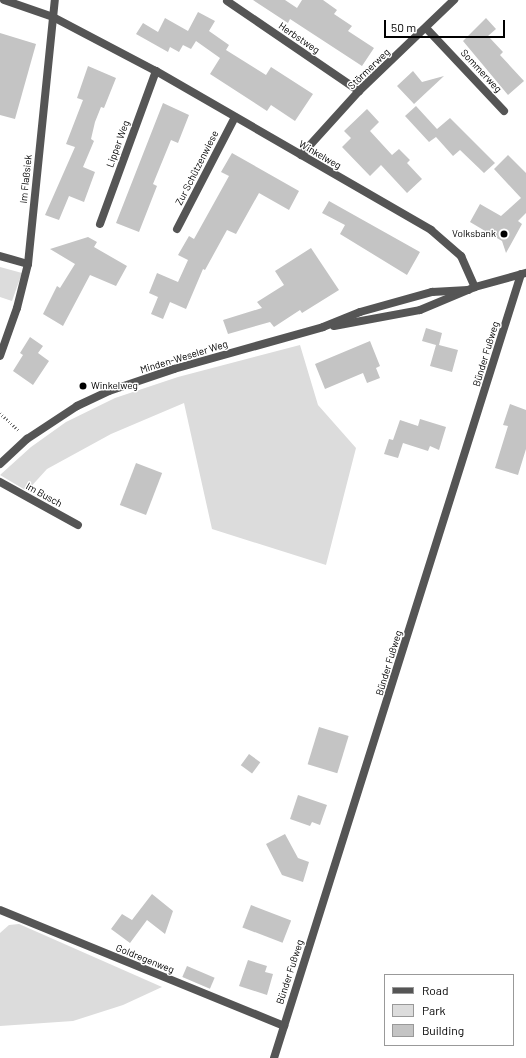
<!DOCTYPE html>
<meta charset="utf-8">
<style>
body{margin:0}
#map{position:relative;width:526px;height:1058px;overflow:hidden;background:#fff;font-family:Barlow,sans-serif}
div>[style]{position:absolute}
[style*='--x']{left:calc(var(--x)*1px);top:calc(var(--y)*1px);width:calc(var(--w)*1px);rotate:calc(var(--a)*1deg)}
.green>*{inset:0;background:#dcdcdc}
.building>*{inset:0;background:#c4c4c4;transform-origin:0 0}
.path>*{height:2.5px;margin-top:-1.25px;transform-origin:0;background:repeating-linear-gradient(90deg,#777 0 1px,transparent 0 3px)}
.minor>*{height:8px;margin:-4px;padding:0 4px;transform-origin:4px;border-radius:4px;background:#555}
.tertiary>*{height:8px;margin:-4px;padding:0 4px;transform-origin:4px;border-radius:4px;background:#555}
.dots>*{width:11px;height:11px;translate:-50% -50%;box-sizing:border-box;border:2px solid #fff;border-radius:50%}
span{translate:-50% -50%;white-space:nowrap;text-align:center;line-height:1.15;-webkit-text-stroke:3px #fff;paint-order:stroke}
.street-label{font-size:10px;color:#000}
.poi-label{font-size:10px;color:#000}
.right{translate:-100% -50%;text-align:right}
.left{translate:0 -50%;text-align:left}
.legend{position:absolute;left:384px;top:974px;width:130px;height:72px;box-sizing:border-box;background:#fff;border:1px solid #999;margin:0;padding:5px 7px;list-style:none;font-size:12px;color:#000}
.legend li{display:flex;align-items:center;gap:8px;height:20px}
.legend b{width:20px;border:1px solid #999}
.scale{position:absolute;left:384px;top:20px;width:121px;height:18px;box-sizing:border-box;border:2px solid #000;border-top:0;padding-left:5px;font-size:12px;line-height:14px;white-space:nowrap;color:#000;-webkit-text-stroke:3px #fff;paint-order:stroke}
</style>
<div id="map">
<div class="green">
<div style="clip-path:polygon(0 267px,22px 273px,12px 301px,0 297px)"></div>
<div style="clip-path:polygon(300px 345px,318px 405px,356px 448px,326px 565px,212px 529px,184px 403px,111px 434px,47px 469px,27px 491px,0 475px,31px 447px,66px 422px,115px 398px,178px 377px)"></div>
<div style="clip-path:polygon(19px 924px,162px 987px,123px 1005px,73px 1021px,0 1026px,0 933px,9px 925px)"></div>
</div>
<div class="building">
<div style="clip-path:polygon(253px 0,285px 0,297px 8px,302px 0,323px 0,337px 10px,334px 14px,352px 26px,348px 31px,374px 48px,362px 66px,290px 19px,288px 23px)"></div>
<div style="clip-path:polygon(198px 12px,215px 21px,209px 31px,229px 45px,226px 50px,266px 75px,271px 67px,313px 94px,295px 121px,271px 105px,267px 111px,210px 74px,220px 58px,196px 41px,191px 49px,183px 45px,179px 52px,170px 47px,168px 52px,136px 34px,143px 23px,158px 32px,165px 18px,188px 31px)"></div>
<div style="clip-path:polygon(486px 18px,496px 29px,488px 36px,503px 52px,500px 55px,524px 81px,508px 95px,463px 41px)"></div>
<div style="clip-path:polygon(0 33px,36px 44px,15px 119px,0 115px)"></div>
<div style="clip-path:polygon(88px 66px,116px 78px,104px 108px,101px 107px,95px 122px,91px 139px,94px 141px,83px 167px,95px 172px,84px 202px,69px 196px,59px 220px,45px 215px,75px 147px,66px 144px,83px 100px,77px 98px)"></div>
<div style="clip-path:polygon(413px 71px,422px 82px,444px 76px,414px 104px,397px 86px)"></div>
<div style="clip-path:polygon(163px 103px,189px 115px,178px 143px,171px 140px,153px 184px,157px 186px,139px 232px,116px 223px)"></div>
<div style="clip-path:polygon(416px 106px,437px 129px,450px 118px,495px 163px,484px 173px,460px 150px,453px 156px,436px 137px,429px 142px,405px 116px)"></div>
<div style="clip-path:polygon(367px 109px,379px 122px,370px 131px,392px 155px,399px 149px,410px 160px,407px 163px,422px 179px,407px 193px,381px 165px,370px 176px,342px 147px,351px 138px,344px 131px)"></div>
<div style="clip-path:polygon(232px 153px,299px 191px,289px 210px,259px 193px,236px 234px,227px 230px,205px 270px,203px 269px,186px 309px,170px 302px,163px 319px,151px 314px,158px 297px,149px 293px,157px 273px,178px 282px,188px 260px,178px 255px,189px 236px,194px 239px,229px 176px,221px 172px)"></div>
<div style="clip-path:polygon(508px 155px,526px 173px,526px 213px,518px 221px,522px 224px,506px 253px,502px 241px,470px 222px,480px 204px,501px 216px,521px 198px,494px 169px)"></div>
<div style="clip-path:polygon(329px 201px,420px 252px,407px 275px,340px 234px,345px 225px,322px 213px)"></div>
<div style="clip-path:polygon(88px 237px,97px 242px,94px 247px,127px 266px,116px 286px,90px 275px,63px 326px,43px 314px,57px 286px,60px 288px,75px 264px,50px 249px)"></div>
<div style="clip-path:polygon(311px 248px,339px 290px,302px 313px,300px 310px,274px 327px,270px 322px,228px 334px,223px 320px,262px 308px,257px 302px,284px 285px,275px 271px)"></div>
<div style="clip-path:polygon(426px 328px,442px 333px,439px 345px,458px 350px,452px 372px,430px 366px,436px 345px,422px 341px)"></div>
<div style="clip-path:polygon(30px 337px,43px 346px,38px 353px,49px 361px,33px 385px,13px 371px,23px 355px,20px 353px)"></div>
<div style="clip-path:polygon(370px 341px,380px 366px,376px 368px,380px 378px,367px 383px,363px 373px,325px 389px,315px 364px)"></div>
<div style="clip-path:polygon(510px 404px,526px 410px,526px 449px,518px 475px,495px 468px,508px 426px,503px 425px)"></div>
<div style="clip-path:polygon(420px 419px,446px 427px,439px 450px,430px 446px,428px 451px,403px 443px,398px 458px,384px 454px,389px 439px,393px 440px,400px 420px,418px 426px)"></div>
<div style="left:136px;top:463px;width:28px;height:45px;rotate:21deg"></div>
<div style="left:319px;top:727px;width:31px;height:39px;rotate:17deg"></div>
<div style="left:249px;top:754px;width:14px;height:14px;rotate:36deg"></div>
<div style="clip-path:polygon(298px 795px,327px 805px,320px 825px,312px 822px,310px 826px,290px 819px)"></div>
<div style="clip-path:polygon(285px 834px,298px 858px,309px 862px,303px 882px,282px 875px,266px 844px)"></div>
<div style="clip-path:polygon(152px 894px,173px 911px,165px 934px,147px 920px,130px 943px,111px 929px,122px 914px,132px 920px)"></div>
<div style="left:251px;top:905px;width:43px;height:24px;rotate:21deg"></div>
<div style="clip-path:polygon(248px 960px,267px 966px,265px 972px,273px 974px,267px 995px,239px 986px)"></div>
<div style="left:187px;top:966px;width:30px;height:12px;rotate:23deg"></div>
</div>
<div class="path">
<div style="--x:0;--y:413;--w:26;--a:43"></div>
</div>
<div class="minor">
<div style="--x:4;--y:0;--w:52;--a:19.1"></div>
<div style="--x:53;--y:17;--w:116;--a:27.7"></div>
<div style="--x:156;--y:71;--w:318;--a:30"></div>
<div style="--x:431;--y:230;--w:40;--a:41"></div>
<div style="--x:461;--y:256;--w:34;--a:66"></div>
<div style="--x:227;--y:1;--w:160;--a:34.3"></div>
<div style="--x:426;--y:28;--w:114;--a:46.8"></div>
<div style="--x:301;--y:155;--w:86;--a:-47.8"></div>
<div style="--x:359;--y:91;--w:132;--a:-43.8"></div>
<div style="--x:100;--y:224;--w:163;--a:-69.9"></div>
<div style="--x:177;--y:229;--w:126;--a:-62.6"></div>
<div style="--x:0;--y:256;--w:29;--a:16"></div>
<div style="--x:0;--y:356;--w:51;--a:-70.5"></div>
<div style="--x:17;--y:308;--w:45;--a:-76"></div>
<div style="--x:28;--y:264;--w:265;--a:-84.2"></div>
<div style="--x:0;--y:482;--w:89;--a:28.9"></div>
<div style="--x:0;--y:910;--w:307;--a:22.2"></div>
<div style="--x:274;--y:1058;--w:822;--a:-72.51"></div>
</div>
<div class="tertiary">
<div style="--x:334;--y:326;--w:87;--a:-10.5"></div>
<div style="--x:420;--y:310;--w:60;--a:-22.7"></div>
<div style="--x:475;--y:287;--w:53;--a:-15.4"></div>
<div style="--x:0;--y:464;--w:37;--a:-43"></div>
<div style="--x:27;--y:439;--w:60;--a:-33.4"></div>
<div style="--x:77;--y:406;--w:35;--a:-25"></div>
<div style="--x:109;--y:391;--w:69;--a:-18.7"></div>
<div style="--x:174;--y:369;--w:155;--a:-15.7"></div>
<div style="--x:323;--y:327;--w:40;--a:-22"></div>
<div style="--x:360;--y:312;--w:75;--a:-15.5"></div>
<div style="--x:432;--y:292;--w:36;--a:-3"></div>
</div>
<div class="dots">
<div style="left:504px;top:234px;background:#000"></div>
<div style="left:83px;top:386px;background:#000"></div>
</div>
<div class="street-label">
<span style="left:299px;top:38px;rotate:34deg">Herbstweg</span>
<span style="left:369px;top:69px;rotate:-44deg">Störmerweg</span>
<span style="left:481px;top:71px;rotate:47deg">Sommerweg</span>
<span style="left:118px;top:144px;rotate:-70deg">Lipper Weg</span>
<span style="left:320px;top:155px;rotate:30deg">Winkelweg</span>
<span style="left:197px;top:168px;rotate:-63deg">Zur Schützenwiese</span>
<span style="left:26px;top:179px;rotate:-84deg">Im Flaßsiek</span>
<span style="left:486px;top:354px;rotate:-73deg">Bünder Fußweg</span>
<span style="left:184px;top:357px;rotate:-17deg">Minden-Weseler Weg</span>
<span style="left:44px;top:495px;rotate:29deg">Im Busch</span>
<span style="left:389px;top:663px;rotate:-73deg">Bünder Fußweg</span>
<span style="left:145px;top:959px;rotate:22deg">Goldregenweg</span>
<span style="left:290px;top:972px;rotate:-72deg">Bünder Fußweg</span>
</div>
<div class="poi-label">
<span class="right" style="left:496px;top:234px">Volksbank</span>
<span class="left" style="left:91px;top:386px">Winkelweg</span>
</div>
<ul class="legend">
<li><b style="height:5px;background:#555"></b>Road</li>
<li><b style="height:11px;background:#dcdcdc"></b>Park</li>
<li><b style="height:11px;background:#c4c4c4"></b>Building</li>
</ul>
<div class="scale">50 m</div>
</div>
